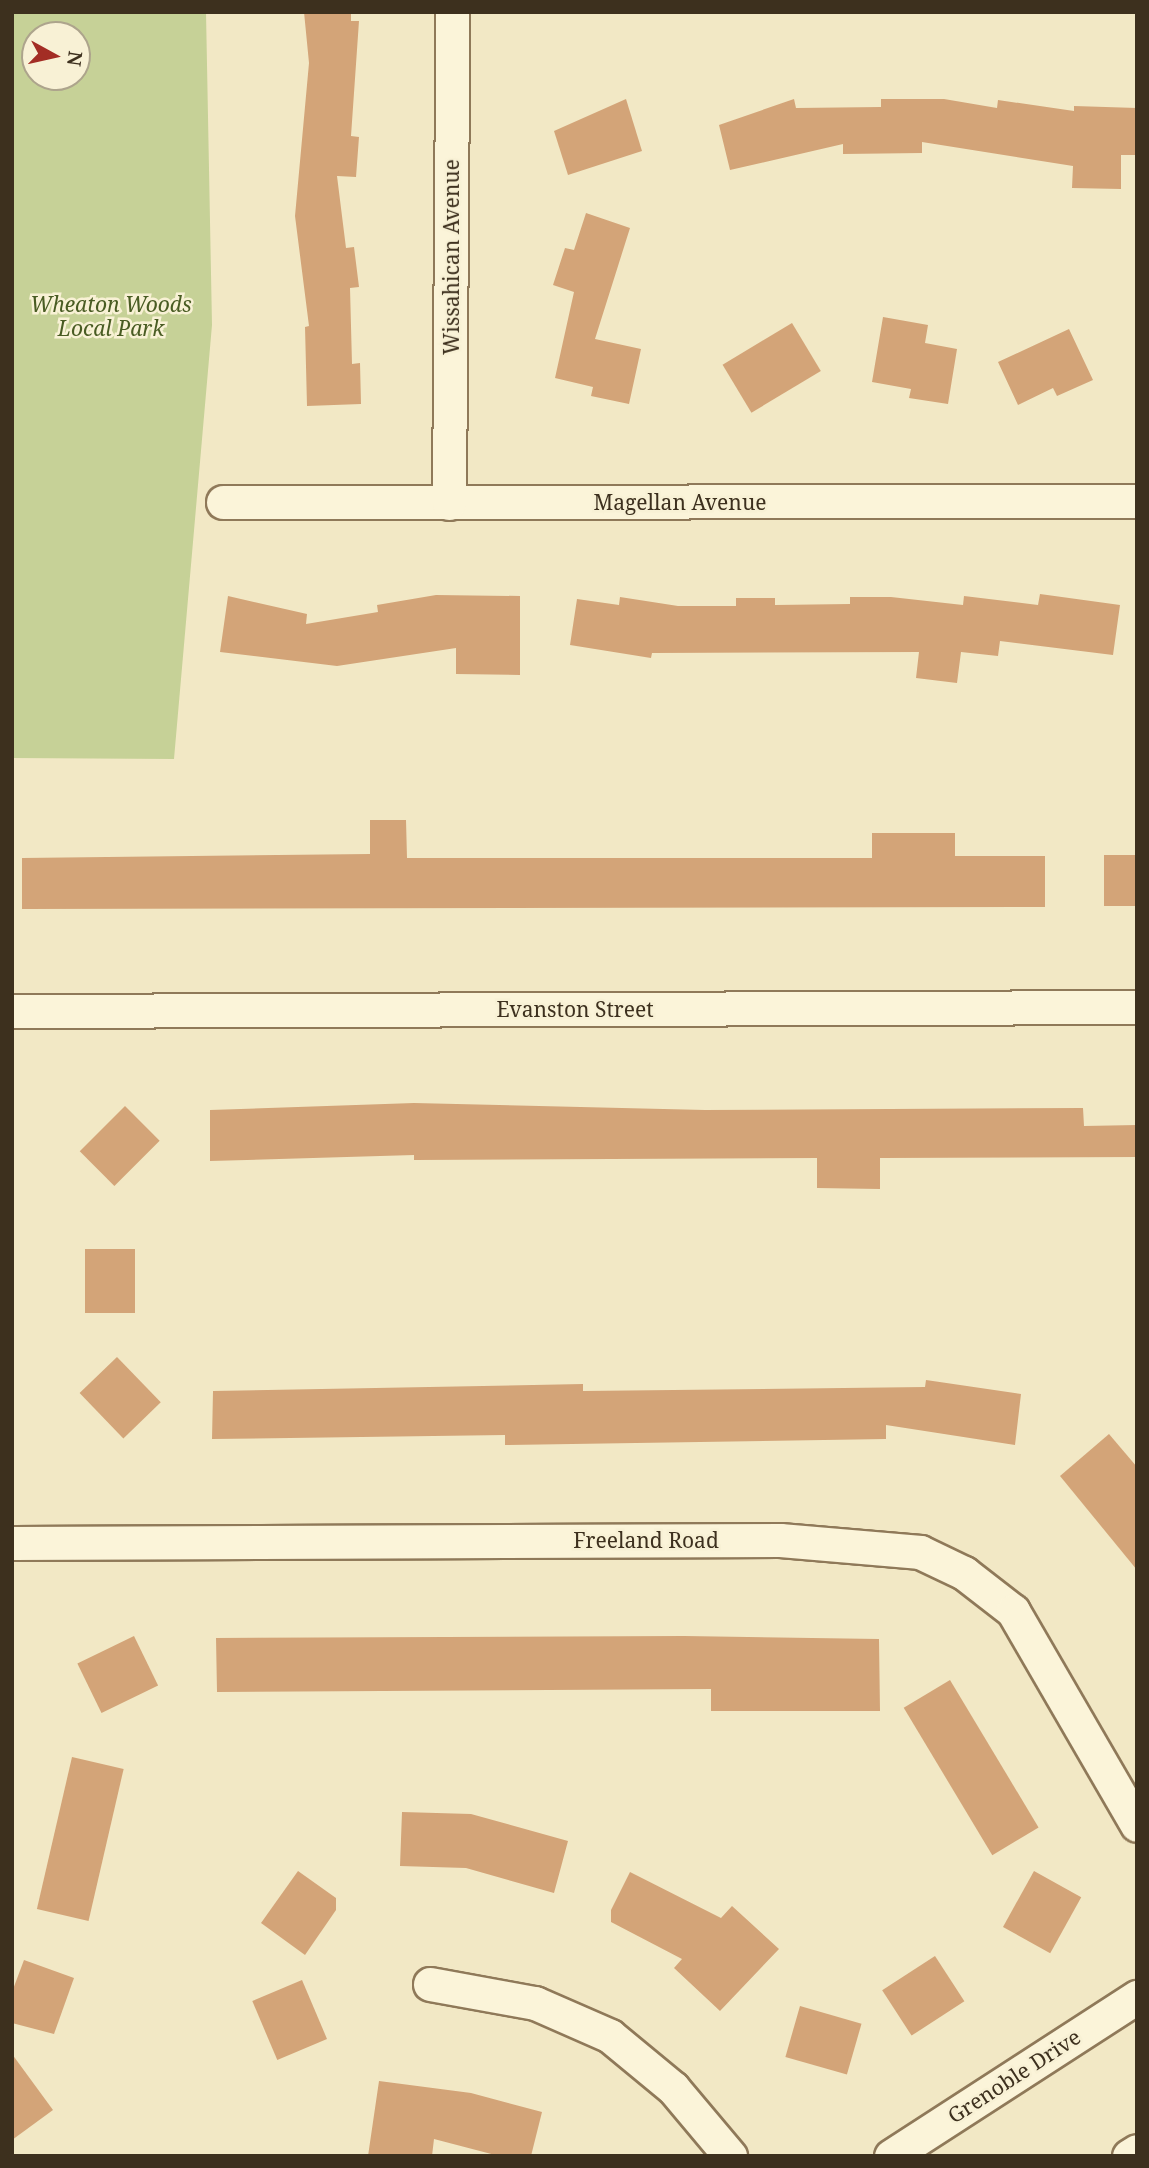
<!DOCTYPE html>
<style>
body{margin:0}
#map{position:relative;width:1149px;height:2168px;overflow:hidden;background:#f2e8c5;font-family:"Noto Serif",serif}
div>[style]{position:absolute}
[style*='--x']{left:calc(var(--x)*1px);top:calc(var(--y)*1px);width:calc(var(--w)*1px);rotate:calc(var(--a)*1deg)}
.green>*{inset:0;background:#c6d197}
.building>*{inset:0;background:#d3a478;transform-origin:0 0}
.roads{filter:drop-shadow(2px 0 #8f7959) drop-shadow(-2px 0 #8f7959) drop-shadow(0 2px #8f7959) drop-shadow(0 -2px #8f7959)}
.street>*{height:33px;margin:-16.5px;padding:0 16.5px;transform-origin:16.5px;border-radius:16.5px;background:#fbf4d9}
span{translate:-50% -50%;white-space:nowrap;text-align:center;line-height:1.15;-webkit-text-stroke:5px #f8f1d5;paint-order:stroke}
.street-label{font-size:21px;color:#3d301e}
.park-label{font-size:21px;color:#495c23;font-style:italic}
.frame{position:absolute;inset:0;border:14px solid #3d301e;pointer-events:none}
.north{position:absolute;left:21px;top:21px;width:70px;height:70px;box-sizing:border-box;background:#f8f1d5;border:2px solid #ada48c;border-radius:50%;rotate:98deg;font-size:19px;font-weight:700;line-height:28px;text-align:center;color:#3d301e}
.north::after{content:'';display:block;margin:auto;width:24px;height:32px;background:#a32d24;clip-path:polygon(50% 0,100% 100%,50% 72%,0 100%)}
</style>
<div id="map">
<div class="green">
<div style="clip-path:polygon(evenodd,12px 12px,206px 12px,212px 325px,174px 759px,12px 758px,12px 12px,35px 35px,77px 35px,77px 77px,35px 77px,35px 35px)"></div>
</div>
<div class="building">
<div style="clip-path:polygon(304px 12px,351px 12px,351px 21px,359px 21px,351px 136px,359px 137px,356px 177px,337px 176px,346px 248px,354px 247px,359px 287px,350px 288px,352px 364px,360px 363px,361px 404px,307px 406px,305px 327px,309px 326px,295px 216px,309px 63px)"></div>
<div style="clip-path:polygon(626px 99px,642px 151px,568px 175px,554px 131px)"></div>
<div style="clip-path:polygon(794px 99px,796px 108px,881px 107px,881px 99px,944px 99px,997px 108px,998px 100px,1074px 111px,1074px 106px,1137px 108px,1137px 155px,1121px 155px,1121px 189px,1072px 188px,1073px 166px,922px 142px,922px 153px,843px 154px,843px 144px,730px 170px,719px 125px)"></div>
<div style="clip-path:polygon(586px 213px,630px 228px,595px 339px,641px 349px,629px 404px,591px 396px,593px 387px,555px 378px,574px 292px,553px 285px,565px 248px,574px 250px)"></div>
<div style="clip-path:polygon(883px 317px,928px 325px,925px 343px,957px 349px,948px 404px,909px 398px,911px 389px,872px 382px)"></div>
<div style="left:792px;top:323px;width:56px;height:81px;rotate:59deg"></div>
<div style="clip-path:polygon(1069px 329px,1093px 380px,1057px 396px,1053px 388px,1018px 405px,998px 362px)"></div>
<div style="clip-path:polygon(1040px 594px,1120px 605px,1113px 655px,1000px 641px,998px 656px,961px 652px,957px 683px,916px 678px,919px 652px,652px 653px,651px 658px,570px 645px,577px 599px,619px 605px,620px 597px,678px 606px,736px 606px,736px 598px,775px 598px,775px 605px,850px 604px,850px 597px,891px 597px,963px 605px,964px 596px,1038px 605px)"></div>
<div style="clip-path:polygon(436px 595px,520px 596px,520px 675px,456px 674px,456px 648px,337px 666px,220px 652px,228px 596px,307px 614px,306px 624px,378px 612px,377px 605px)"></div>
<div style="clip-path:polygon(370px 820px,406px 820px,407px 858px,872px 858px,872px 833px,955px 833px,955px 856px,1045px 856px,1045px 907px,22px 909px,22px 858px,370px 854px)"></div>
<div style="left:1104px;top:855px;width:33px;height:51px"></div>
<div style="clip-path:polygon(414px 1103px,705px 1110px,1083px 1108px,1084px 1126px,1137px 1125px,1137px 1157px,880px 1158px,880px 1189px,817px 1188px,817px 1158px,414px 1160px,414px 1155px,210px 1161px,210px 1110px)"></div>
<div style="left:125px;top:1106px;width:49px;height:64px;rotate:45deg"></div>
<div style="left:135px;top:1249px;width:64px;height:50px;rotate:90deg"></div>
<div style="left:117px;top:1357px;width:63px;height:52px;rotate:46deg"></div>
<div style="clip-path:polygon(926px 1380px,1021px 1394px,1015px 1445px,886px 1425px,886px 1439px,505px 1445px,505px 1435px,212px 1439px,213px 1391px,583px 1384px,583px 1391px,925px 1387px)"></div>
<div style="clip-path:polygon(1109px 1434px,1137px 1467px,1137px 1570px,1060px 1476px)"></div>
<div style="left:134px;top:1636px;width:55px;height:63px;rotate:64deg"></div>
<div style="clip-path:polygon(684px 1636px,879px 1639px,880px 1711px,711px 1711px,711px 1689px,217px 1692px,216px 1638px)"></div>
<div style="left:950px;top:1680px;width:172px;height:54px;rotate:59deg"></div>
<div style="left:72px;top:1757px;width:53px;height:156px;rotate:13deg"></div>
<div style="clip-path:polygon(402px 1812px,471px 1814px,568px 1841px,554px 1893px,466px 1868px,400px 1866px)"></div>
<div style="clip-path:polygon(298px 1871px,336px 1898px,336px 1910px,305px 1955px,261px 1923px)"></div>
<div style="left:1034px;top:1871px;width:54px;height:64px;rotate:29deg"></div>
<div style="clip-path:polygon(630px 1872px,721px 1918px,732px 1906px,779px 1949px,720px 2011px,674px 1968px,682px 1959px,611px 1922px,611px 1910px)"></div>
<div style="left:935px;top:1956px;width:54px;height:63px;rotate:57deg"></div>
<div style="clip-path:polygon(24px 1960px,74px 1978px,54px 2034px,12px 2023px,12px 1992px)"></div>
<div style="left:302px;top:1980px;width:64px;height:54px;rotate:67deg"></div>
<div style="left:800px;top:2006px;width:64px;height:53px;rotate:16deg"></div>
<div style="clip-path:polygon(12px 2054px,53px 2110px,12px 2140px)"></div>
<div style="clip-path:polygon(379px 2081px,471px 2093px,542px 2112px,531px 2156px,499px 2156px,434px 2139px,432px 2156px,368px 2156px)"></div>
</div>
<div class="roads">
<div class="street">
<div style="--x:223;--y:502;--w:914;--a:-0.06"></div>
<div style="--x:449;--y:503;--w:491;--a:-89.6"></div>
<div style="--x:12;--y:1011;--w:1125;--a:-0.2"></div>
<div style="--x:12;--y:1543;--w:768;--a:-0.22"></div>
<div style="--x:780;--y:1540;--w:141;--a:4.9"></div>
<div style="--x:920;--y:1552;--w:49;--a:25.5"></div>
<div style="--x:964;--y:1573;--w:62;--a:37.8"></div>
<div style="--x:1013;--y:1611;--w:247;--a:59.9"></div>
<div style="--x:430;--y:1984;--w:107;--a:10.3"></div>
<div style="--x:535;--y:2003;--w:82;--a:23.7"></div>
<div style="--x:610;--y:2036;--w:82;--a:39.5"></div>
<div style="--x:673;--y:2088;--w:89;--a:50"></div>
<div style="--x:891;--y:2156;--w:293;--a:-32.9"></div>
<div style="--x:1129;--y:2156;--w:9;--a:-32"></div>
</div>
</div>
<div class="street-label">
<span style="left:451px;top:257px;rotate:-90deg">Wissahican Avenue</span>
<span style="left:680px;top:502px">Magellan Avenue</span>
<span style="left:575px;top:1009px">Evanston Street</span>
<span style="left:646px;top:1540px">Freeland Road</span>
<span style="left:1014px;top:2076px;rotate:-33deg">Grenoble Drive</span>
</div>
<div class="park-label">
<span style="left:111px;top:316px">Wheaton Woods<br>Local Park</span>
</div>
<div class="frame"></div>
<div class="north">N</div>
</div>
